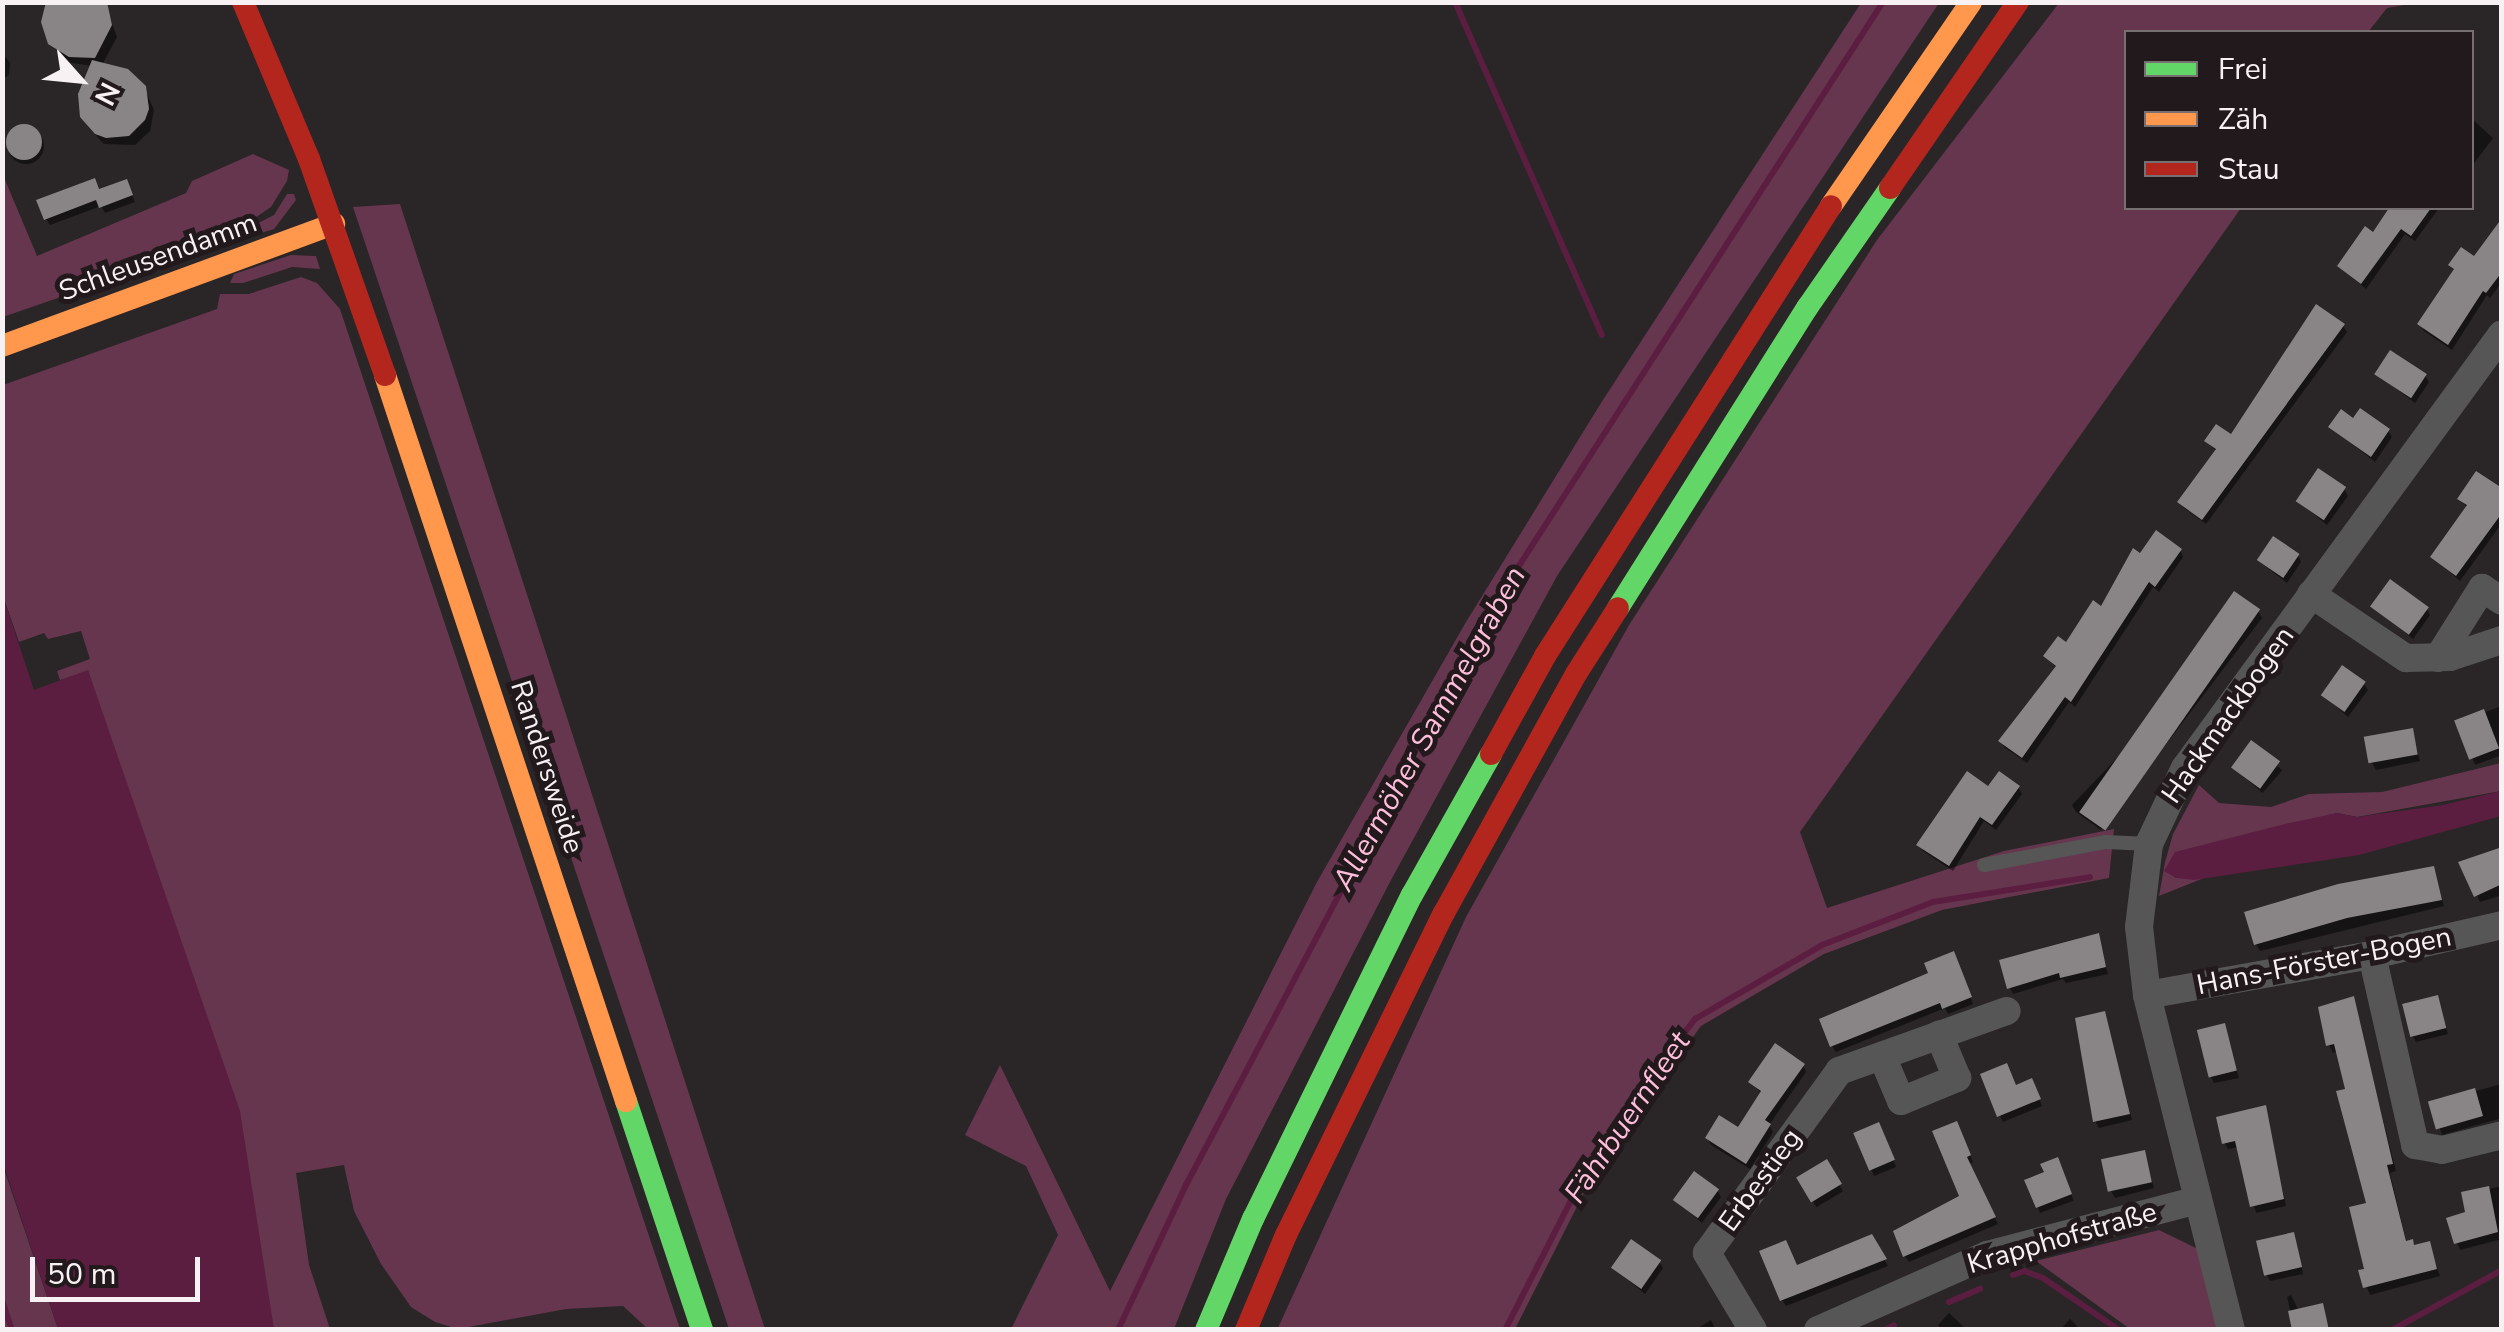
<!DOCTYPE html>
<meta charset="utf-8">
<style>
body{margin:0}
#map{position:relative;width:2504px;height:1332px;overflow:hidden;background:#2a2527;font-family:"Nunito Sans",sans-serif}
div>[style]{position:absolute}
[style*='--x']{left:calc(var(--x)*1px);top:calc(var(--y)*1px);width:calc(var(--w)*1px);rotate:calc(var(--a)*1deg)}
.green>*{inset:0;background:#66364e}
.water>*{inset:0;background:#5c1e40}
.shadow>*{inset:0;background:#0007;transform-origin:0 0}
.round{border-radius:50%}
.stream>*{height:6px;margin:-3px;padding:0 3px;transform-origin:3px;border-radius:3px;background:#5c1e40}
.building>*{inset:0;background:#898587;transform-origin:0 0}
.lane>*{height:14px;margin:-7px;padding:0 7px;transform-origin:7px;border-radius:7px;background:#565656}
.street>*{height:28px;margin:-14px;padding:0 14px;transform-origin:14px;border-radius:14px;background:#565656}
.fast>*{height:22px;margin:-11px;padding:0 11px;transform-origin:11px;border-radius:11px;background:#63d668}
.slow>*{height:22px;margin:-11px;padding:0 11px;transform-origin:11px;border-radius:11px;background:#ff974d}
.jam>*{height:22px;margin:-11px;padding:0 11px;transform-origin:11px;border-radius:11px;background:#b3261e}
span{translate:-50% -50%;white-space:nowrap;text-align:center;line-height:1.15;-webkit-text-stroke:10px #22191d;paint-order:stroke}
.street-label{font-size:28px;color:#f8f1f4}
.water-label{font-size:30px;color:#febeda;font-style:italic}
.frame{position:absolute;inset:0;border:5px solid #f8f1f4;pointer-events:none}
.legend{position:absolute;left:2124px;top:30px;width:350px;height:180px;box-sizing:border-box;background:#22191d;border:2px solid #786f73;margin:0;padding:12px 18px;list-style:none;font-size:30px;color:#f8f1f4}
.legend li{display:flex;align-items:center;gap:20px;height:50px}
.legend b{width:50px;border:2px solid #786f73}
.north{position:absolute;left:30px;top:30px;width:100px;height:100px;-webkit-text-stroke:8px #22191d;paint-order:stroke;rotate:117deg;font-size:28px;font-weight:700;line-height:40px;text-align:center;color:#f8f1f4}
.north::after{content:'';display:block;margin:auto;width:35px;height:45px;background:#f8f1f4;clip-path:polygon(50% 0,100% 100%,50% 72%,0 100%)}
.scale{position:absolute;left:30px;top:1257px;width:170px;height:45px;box-sizing:border-box;border:5px solid #f8f1f4;border-top:0;padding-left:12px;font-size:30px;line-height:35px;white-space:nowrap;color:#f8f1f4;-webkit-text-stroke:8px #22191d;paint-order:stroke}
</style>
<div id="map">
<div class="green">
<div style="clip-path:polygon(1861px 3px,1939px 3px,1557px 576px,1391px 880px,1226px 1199px,1174px 1329px,1011px 1329px,1058px 1235px,1026px 1166px,965px 1135px,1000px 1065px,1110px 1291px,1317px 882px,1466px 622px,1601px 403px)"></div>
<div style="clip-path:polygon(2059px 3px,2416px 3px,2387px 8px,2368px 32px,2126px 32px,2126px 208px,2241px 208px,1800px 832px,1827px 908px,2004px 851px,2114px 829px,2109px 878px,1942px 910px,1824px 954px,1701px 1026px,1594px 1173px,1515px 1329px,1277px 1330px,1466px 917px,1629px 625px,1877px 240px)"></div>
<div style="clip-path:polygon(253px 154px,289px 170px,287px 181px,271px 207px,219px 242px,3px 317px,3px 175px,37px 256px,186px 193px,192px 181px)"></div>
<div style="clip-path:polygon(287px 194px,294px 194px,296px 200px,274px 229px,229px 243px,233px 236px,274px 215px)"></div>
<div style="clip-path:polygon(400px 204px,626px 899px,765px 1329px,729px 1329px,353px 207px)"></div>
<div style="clip-path:polygon(291px 255px,316px 256px,320px 269px,292px 267px,243px 283px,230px 283px,234px 274px)"></div>
<div style="clip-path:polygon(301px 277px,317px 283px,340px 309px,680px 1329px,648px 1329px,623px 1306px,566px 1309px,458px 1329px,435px 1322px,411px 1307px,381px 1264px,354px 1211px,344px 1165px,296px 1173px,309px 1265px,330px 1329px,274px 1329px,88px 671px,60px 680px,57px 671px,90px 659px,81px 631px,48px 639px,44px 633px,19px 642px,3px 596px,3px 385px,217px 309px,220px 294px,249px 294px)"></div>
<div style="clip-path:polygon(2501px 763px,2501px 791px,2357px 817px,2337px 813px,2220px 844px,2164px 870px,2176px 878px,2214px 874px,2159px 896px,2165px 862px,2173px 834px,2199px 785px,2219px 803px,2271px 807px,2309px 794px,2382px 792px)"></div>
<div style="clip-path:polygon(2px 1163px,58px 1329px,4px 1329px,3px 1325px)"></div>
<div style="clip-path:polygon(2159px 1230px,2198px 1249px,2217px 1329px,2130px 1329px,2036px 1261px)"></div>
</div>
<div class="water">
<div style="clip-path:polygon(3px 596px,34px 690px,88px 670px,240px 1111px,274px 1329px,58px 1329px,3px 1163px)"></div>
<div style="clip-path:polygon(2501px 791px,2501px 816px,2359px 855px,2194px 880px,2177px 878px,2164px 871px,2175px 852px,2285px 824px,2337px 813px,2357px 817px,2443px 805px)"></div>
</div>
<div class="shadow">
<div style="clip-path:polygon(105px 4px,117px 37px,102px 65px,144px 87px,154px 110px,150px 131px,135px 145px,104px 144px,89px 128px,83px 116px,92px 66px,66px 62px,52px 45px)"></div>
<div style="clip-path:polygon(2px 52px,10px 63px,9px 75px,2px 79px)"></div>
<div style="clip-path:polygon(2472px 119px,2493px 138px,2472px 166px)"></div>
<div class="round" style="left:8px;top:128px;width:36px;height:36px"></div>
<div style="clip-path:polygon(129px 188px,135px 202px,105px 213px,101px 206px,50px 225px,46px 219px,99px 192px)"></div>
<div style="clip-path:polygon(2392px 208px,2439px 208px,2415px 241px,2405px 234px,2366px 289px,2340px 266px,2373px 235px)"></div>
<div style="clip-path:polygon(2502px 257px,2502px 282px,2490px 298px,2487px 295px,2452px 350px,2424px 331px,2420px 324px,2455px 272px,2451px 265px)"></div>
<div style="clip-path:polygon(2343px 326px,2347px 332px,2206px 524px,2184px 508px,2180px 502px,2217px 452px,2207px 441px,2232px 438px)"></div>
<div style="clip-path:polygon(2377px 374px,2425px 375px,2429px 382px,2415px 403px)"></div>
<div style="clip-path:polygon(2354px 421px,2388px 431px,2392px 437px,2375px 462px,2331px 427px)"></div>
<div style="clip-path:polygon(2344px 489px,2348px 496px,2327px 525px,2298px 501px)"></div>
<div style="clip-path:polygon(2502px 491px,2502px 523px,2460px 581px,2433px 557px,2468px 508px,2460px 499px)"></div>
<div style="clip-path:polygon(2180px 550px,2183px 557px,2159px 592px,2153px 587px,2075px 707px,2069px 702px,2027px 763px,2004px 747px,2001px 741px,2057px 668px,2046px 657px,2067px 645px,2102px 609px)"></div>
<div style="clip-path:polygon(2298px 555px,2301px 562px,2287px 583px,2259px 561px)"></div>
<div style="clip-path:polygon(2374px 607px,2427px 609px,2430px 615px,2413px 639px)"></div>
<div style="clip-path:polygon(2258px 611px,2262px 618px,2101px 830px,2076px 812px,2072px 805px)"></div>
<div style="clip-path:polygon(2364px 684px,2368px 690px,2348px 717px,2323px 695px)"></div>
<div style="clip-path:polygon(2502px 706px,2502px 755px,2475px 765px,2458px 722px)"></div>
<div style="clip-path:polygon(2412px 731px,2420px 761px,2376px 770px,2372px 763px)"></div>
<div style="left:2252px;top:744px;width:40px;height:30px;rotate:41deg"></div>
<div style="clip-path:polygon(2018px 787px,2022px 794px,1996px 830px,1984px 821px,1953px 871px,1923px 851px,1919px 845px,1988px 790px)"></div>
<div style="clip-path:polygon(2502px 850px,2502px 895px,2480px 902px,2477px 895px)"></div>
<div style="clip-path:polygon(2433px 869px,2444px 906px,2260px 951px,2256px 944px,2247px 913px)"></div>
<div style="clip-path:polygon(2097px 936px,2108px 974px,2066px 983px,2063px 979px,2013px 994px,2010px 988px)"></div>
<div style="clip-path:polygon(1956px 961px,1973px 1004px,1948px 1014px,1945px 1008px,1836px 1052px,1832px 1046px)"></div>
<div style="clip-path:polygon(2437px 998px,2448px 1034px,2416px 1042px,2412px 1035px)"></div>
<div style="clip-path:polygon(2353px 999px,2396px 1171px,2390px 1173px,2407px 1244px,2414px 1247px,2429px 1244px,2440px 1276px,2370px 1295px,2361px 1272px,2367px 1271px,2369px 1205px,2348px 1091px,2338px 1051px,2333px 1053px,2329px 1045px)"></div>
<div style="clip-path:polygon(2104px 1014px,2132px 1120px,2099px 1128px,2095px 1121px)"></div>
<div style="clip-path:polygon(2224px 1025px,2239px 1078px,2214px 1083px,2211px 1077px)"></div>
<div style="clip-path:polygon(1803px 1065px,1806px 1072px,1769px 1125px,1773px 1132px,1750px 1169px,1711px 1145px,1707px 1138px,1739px 1130px,1762px 1094px,1751px 1082px)"></div>
<div style="clip-path:polygon(2502px 1084px,2502px 1118px,2442px 1135px,2431px 1103px)"></div>
<div style="clip-path:polygon(2016px 1088px,2035px 1088px,2042px 1106px,2003px 1122px,2000px 1116px)"></div>
<div style="clip-path:polygon(2265px 1108px,2286px 1206px,2256px 1213px,2239px 1147px,2228px 1149px,2225px 1143px)"></div>
<div style="clip-path:polygon(1960px 1130px,1973px 1162px,1968px 1164px,1998px 1224px,1909px 1262px,1905px 1256px,1962px 1197px)"></div>
<div style="clip-path:polygon(1882px 1131px,1896px 1167px,1874px 1176px,1857px 1133px)"></div>
<div style="clip-path:polygon(2143px 1152px,2154px 1188px,2115px 1198px,2111px 1191px)"></div>
<div style="left:1826px;top:1163px;width:33px;height:31px;rotate:59deg"></div>
<div style="left:2061px;top:1166px;width:37px;height:36px;rotate:70deg"></div>
<div style="clip-path:polygon(2502px 1186px,2502px 1239px,2460px 1250px,2449px 1220px,2468px 1214px,2464px 1194px)"></div>
<div style="clip-path:polygon(1717px 1190px,1721px 1197px,1702px 1223px,1677px 1201px)"></div>
<div style="clip-path:polygon(1871px 1237px,1888px 1266px,1786px 1306px,1782px 1300px,1796px 1268px)"></div>
<div style="clip-path:polygon(2296px 1242px,2303px 1274px,2270px 1281px,2267px 1275px)"></div>
<div style="clip-path:polygon(1659px 1262px,1663px 1268px,1645px 1294px,1614px 1268px)"></div>
<div style="clip-path:polygon(2291px 1295px,2299px 1311px,2321px 1305px,2330px 1330px,2295px 1330px,2287px 1297px)"></div>
<div style="clip-path:polygon(1949px 1313px,1967px 1330px,1942px 1330px,1938px 1325px)"></div>
<div style="clip-path:polygon(2070px 1319px,2081px 1330px,2060px 1330px)"></div>
<div style="clip-path:polygon(1711px 1320px,1716px 1330px,1695px 1330px)"></div>
</div>
<div class="stream">
<div style="--x:1455;--y:2;--w:364;--a:66.2"></div>
<div style="--x:2013;--y:1275;--w:12;--a:-20"></div>
<div style="--x:2024;--y:1271;--w:20;--a:20"></div>
<div style="--x:2043;--y:1278;--w:92;--a:34.4"></div>
<div style="--x:2;--y:1300;--w:32;--a:72"></div>
<div style="--x:1949;--y:1302;--w:34;--a:-23"></div>
<div style="--x:1118;--y:1330;--w:160;--a:-64.9"></div>
<div style="--x:1186;--y:1185;--w:639;--a:-62.19"></div>
<div style="--x:1484;--y:620;--w:736;--a:-57.15"></div>
<div style="--x:1505;--y:1330;--w:181;--a:-63"></div>
<div style="--x:1587;--y:1169;--w:91;--a:-56.7"></div>
<div style="--x:1637;--y:1093;--w:94;--a:-51.9"></div>
<div style="--x:1695;--y:1019;--w:147;--a:-30.2"></div>
<div style="--x:1822;--y:945;--w:119;--a:-21.2"></div>
<div style="--x:1933;--y:902;--w:159;--a:-9"></div>
<div style="--x:1885;--y:1330;--w:10;--a:-29"></div>
<div style="--x:2392;--y:1330;--w:125;--a:-28.6"></div>
</div>
<div class="building">
<div style="clip-path:polygon(46px 2px,107px 2px,112px 25px,95px 58px,69px 57px,48px 44px,41px 22px)"></div>
<div style="clip-path:polygon(92px 60px,128px 69px,146px 86px,149px 109px,145px 120px,129px 136px,106px 138px,95px 134px,80px 117px,78px 94px)"></div>
<div class="round" style="left:6px;top:124px;width:36px;height:36px"></div>
<div style="clip-path:polygon(95px 178px,99px 189px,127px 179px,133px 195px,99px 208px,96px 200px,44px 220px,36px 200px)"></div>
<div style="clip-path:polygon(2389px 208px,2431px 208px,2411px 236px,2401px 229px,2361px 284px,2337px 266px,2365px 226px,2373px 232px)"></div>
<div style="clip-path:polygon(2502px 218px,2502px 272px,2486px 293px,2483px 291px,2448px 345px,2417px 324px,2454px 269px,2448px 265px,2461px 247px,2474px 256px)"></div>
<div style="clip-path:polygon(2316px 304px,2345px 324px,2202px 520px,2177px 502px,2216px 449px,2204px 441px,2216px 424px,2231px 434px)"></div>
<div style="left:2390px;top:350px;width:44px;height:29px;rotate:33deg"></div>
<div style="clip-path:polygon(2360px 408px,2390px 429px,2371px 457px,2328px 427px,2341px 409px,2353px 418px)"></div>
<div style="left:2318px;top:468px;width:34px;height:40px;rotate:34deg"></div>
<div style="clip-path:polygon(2476px 471px,2502px 488px,2502px 513px,2456px 576px,2430px 557px,2467px 505px,2457px 499px)"></div>
<div style="clip-path:polygon(2156px 530px,2182px 549px,2155px 587px,2149px 582px,2071px 702px,2065px 697px,2022px 758px,1998px 741px,2056px 666px,2043px 656px,2058px 636px,2066px 642px,2093px 600px,2101px 606px,2133px 548px,2140px 553px)"></div>
<div style="left:2273px;top:536px;width:32px;height:29px;rotate:34deg"></div>
<div style="left:2390px;top:579px;width:48px;height:34px;rotate:36deg"></div>
<div style="left:2234px;top:591px;width:32px;height:270px;rotate:35deg"></div>
<div style="left:2342px;top:665px;width:29px;height:37px;rotate:35deg"></div>
<div style="left:2484px;top:709px;width:42px;height:32px;rotate:69deg"></div>
<div style="left:2413px;top:728px;width:27px;height:50px;rotate:80deg"></div>
<div style="left:2251px;top:740px;width:36px;height:34px;rotate:36deg"></div>
<div style="clip-path:polygon(1967px 771px,1988px 786px,1999px 771px,2020px 786px,1992px 825px,1980px 817px,1949px 866px,1916px 845px)"></div>
<div style="clip-path:polygon(2502px 847px,2502px 884px,2474px 897px,2458px 862px)"></div>
<div style="clip-path:polygon(2434px 866px,2442px 900px,2347px 918px,2254px 945px,2244px 912px,2338px 884px)"></div>
<div style="clip-path:polygon(2099px 933px,2106px 967px,2060px 978px,2059px 973px,2007px 989px,1999px 960px)"></div>
<div style="clip-path:polygon(1954px 951px,1972px 997px,1942px 1009px,1940px 1003px,1830px 1047px,1819px 1019px,1928px 973px,1924px 963px)"></div>
<div style="left:2438px;top:995px;width:34px;height:37px;rotate:76deg"></div>
<div style="clip-path:polygon(2354px 996px,2393px 1164px,2387px 1165px,2406px 1241px,2413px 1239px,2414px 1245px,2430px 1241px,2437px 1269px,2363px 1288px,2358px 1270px,2364px 1269px,2349px 1207px,2366px 1203px,2336px 1091px,2345px 1089px,2334px 1044px,2326px 1046px,2318px 1007px)"></div>
<div style="clip-path:polygon(2105px 1011px,2130px 1114px,2093px 1122px,2075px 1018px)"></div>
<div style="left:2225px;top:1023px;width:49px;height:29px;rotate:76deg"></div>
<div style="clip-path:polygon(1775px 1043px,1805px 1064px,1765px 1120px,1771px 1124px,1746px 1164px,1705px 1138px,1719px 1115px,1738px 1127px,1761px 1091px,1748px 1082px)"></div>
<div style="clip-path:polygon(2007px 1063px,2016px 1085px,2032px 1078px,2041px 1099px,1997px 1117px,1980px 1074px)"></div>
<div style="left:2475px;top:1088px;width:29px;height:49px;rotate:74deg"></div>
<div style="clip-path:polygon(2266px 1105px,2284px 1199px,2250px 1207px,2235px 1141px,2222px 1144px,2216px 1117px)"></div>
<div style="clip-path:polygon(1957px 1121px,1971px 1155px,1967px 1157px,1996px 1217px,1903px 1257px,1893px 1231px,1959px 1196px,1932px 1131px)"></div>
<div style="left:1879px;top:1122px;width:41px;height:28px;rotate:67deg"></div>
<div style="left:2145px;top:1150px;width:33px;height:45px;rotate:78deg"></div>
<div style="clip-path:polygon(2058px 1157px,2072px 1194px,2036px 1208px,2024px 1180px,2044px 1172px,2040px 1164px)"></div>
<div style="left:1827px;top:1159px;width:29px;height:36px;rotate:59deg"></div>
<div style="left:1694px;top:1171px;width:31px;height:36px;rotate:36deg"></div>
<div style="clip-path:polygon(2489px 1186px,2498px 1232px,2454px 1244px,2446px 1218px,2465px 1212px,2461px 1192px)"></div>
<div style="left:2294px;top:1232px;width:36px;height:39px;rotate:77deg"></div>
<div style="clip-path:polygon(1872px 1234px,1887px 1259px,1780px 1301px,1759px 1251px,1786px 1240px,1797px 1265px)"></div>
<div style="left:1631px;top:1239px;width:37px;height:35px;rotate:35deg"></div>
<div style="clip-path:polygon(2323px 1303px,2329px 1330px,2292px 1330px,2288px 1311px)"></div>
</div>
<div class="lane">
<div style="--x:1984;--y:865;--w:124;--a:-10.7"></div>
<div style="--x:2106;--y:842;--w:43;--a:2.7"></div>
</div>
<div class="street">
<div style="--x:2311;--y:594;--w:115;--a:34"></div>
<div style="--x:2406;--y:658;--w:44;--a:-1.3"></div>
<div style="--x:2450;--y:657;--w:55;--a:-18.1"></div>
<div style="--x:2438;--y:658;--w:83;--a:-57.8"></div>
<div style="--x:2482;--y:588;--w:24;--a:33"></div>
<div style="--x:2372;--y:955;--w:195;--a:77.2"></div>
<div style="--x:2415;--y:1145;--w:27;--a:10"></div>
<div style="--x:2442;--y:1150;--w:62;--a:-14"></div>
<div style="--x:2147;--y:995;--w:229;--a:-10.1"></div>
<div style="--x:2372;--y:955;--w:133;--a:-13"></div>
<div style="--x:1882;--y:1056;--w:49;--a:67.1"></div>
<div style="--x:1901;--y:1101;--w:61;--a:-22.3"></div>
<div style="--x:1957;--y:1078;--w:47;--a:-112.7"></div>
<div style="--x:1753;--y:1330;--w:90;--a:-120.9"></div>
<div style="--x:1707;--y:1253;--w:225;--a:-54"></div>
<div style="--x:1839;--y:1071;--w:178;--a:-19.7"></div>
<div style="--x:1818;--y:1330;--w:185;--a:-23.9"></div>
<div style="--x:1987;--y:1255;--w:218;--a:-14.6"></div>
<div style="--x:2231;--y:1330;--w:345;--a:-104.1"></div>
<div style="--x:2147;--y:995;--w:68;--a:-96.7"></div>
<div style="--x:2139;--y:927;--w:84;--a:-83.1"></div>
<div style="--x:2149;--y:844;--w:84;--a:-64.7"></div>
<div style="--x:2185;--y:768;--w:537;--a:-53.86"></div>
</div>
<div class="fast">
<div style="--x:1618;--y:608;--w:355;--a:-57.8"></div>
<div style="--x:1807;--y:308;--w:146;--a:-55.3"></div>
<div style="--x:626;--y:1101;--w:241;--a:71.6"></div>
<div style="--x:1206;--y:1330;--w:121;--a:-67.1"></div>
<div style="--x:1253;--y:1219;--w:361;--a:-63.9"></div>
<div style="--x:1412;--y:895;--w:162;--a:-60.7"></div>
</div>
<div class="slow">
<div style="--x:1831;--y:206;--w:247;--a:-55.5"></div>
<div style="--x:2;--y:346;--w:354;--a:-20.2"></div>
<div style="--x:385;--y:375;--w:765;--a:71.64"></div>
</div>
<div class="jam">
<div style="--x:243;--y:2;--w:170;--a:67.2"></div>
<div style="--x:309;--y:159;--w:229;--a:70.6"></div>
<div style="--x:1890;--y:188;--w:226;--a:-55.5"></div>
<div style="--x:1491;--y:754;--w:112;--a:-61.1"></div>
<div style="--x:1545;--y:656;--w:533;--a:-57.56"></div>
<div style="--x:1246;--y:1330;--w:103;--a:-67.2"></div>
<div style="--x:1286;--y:1235;--w:359;--a:-63.9"></div>
<div style="--x:1444;--y:913;--w:273;--a:-61.1"></div>
<div style="--x:1576;--y:674;--w:78;--a:-57.5"></div>
</div>
<div class="street-label">
<span style="left:158px;top:257px;rotate:-20deg">Schleusendamm</span>
<span style="left:2228px;top:715px;rotate:-55deg">Hackmackbogen</span>
<span style="left:547px;top:767px;rotate:72deg">Randersweide</span>
<span style="left:2324px;top:961px;rotate:-11deg">Hans-Förster-Bogen</span>
<span style="left:1760px;top:1180px;rotate:-54deg">Erbestieg</span>
<span style="left:2062px;top:1238px;rotate:-16deg">Krapphofstraße</span>
</div>
<div class="water-label">
<span style="left:1430px;top:729px;rotate:-61deg">Allermöher Sammelgraben</span>
<span style="left:1628px;top:1118px;rotate:-56deg">Fährbuernfleet</span>
</div>
<div class="frame"></div>
<ul class="legend">
<li><b style="height:12px;background:#63d668"></b>Frei</li>
<li><b style="height:12px;background:#ff974d"></b>Zäh</li>
<li><b style="height:12px;background:#b3261e"></b>Stau</li>
</ul>
<div class="north">N</div>
<div class="scale">50 m</div>
</div>
